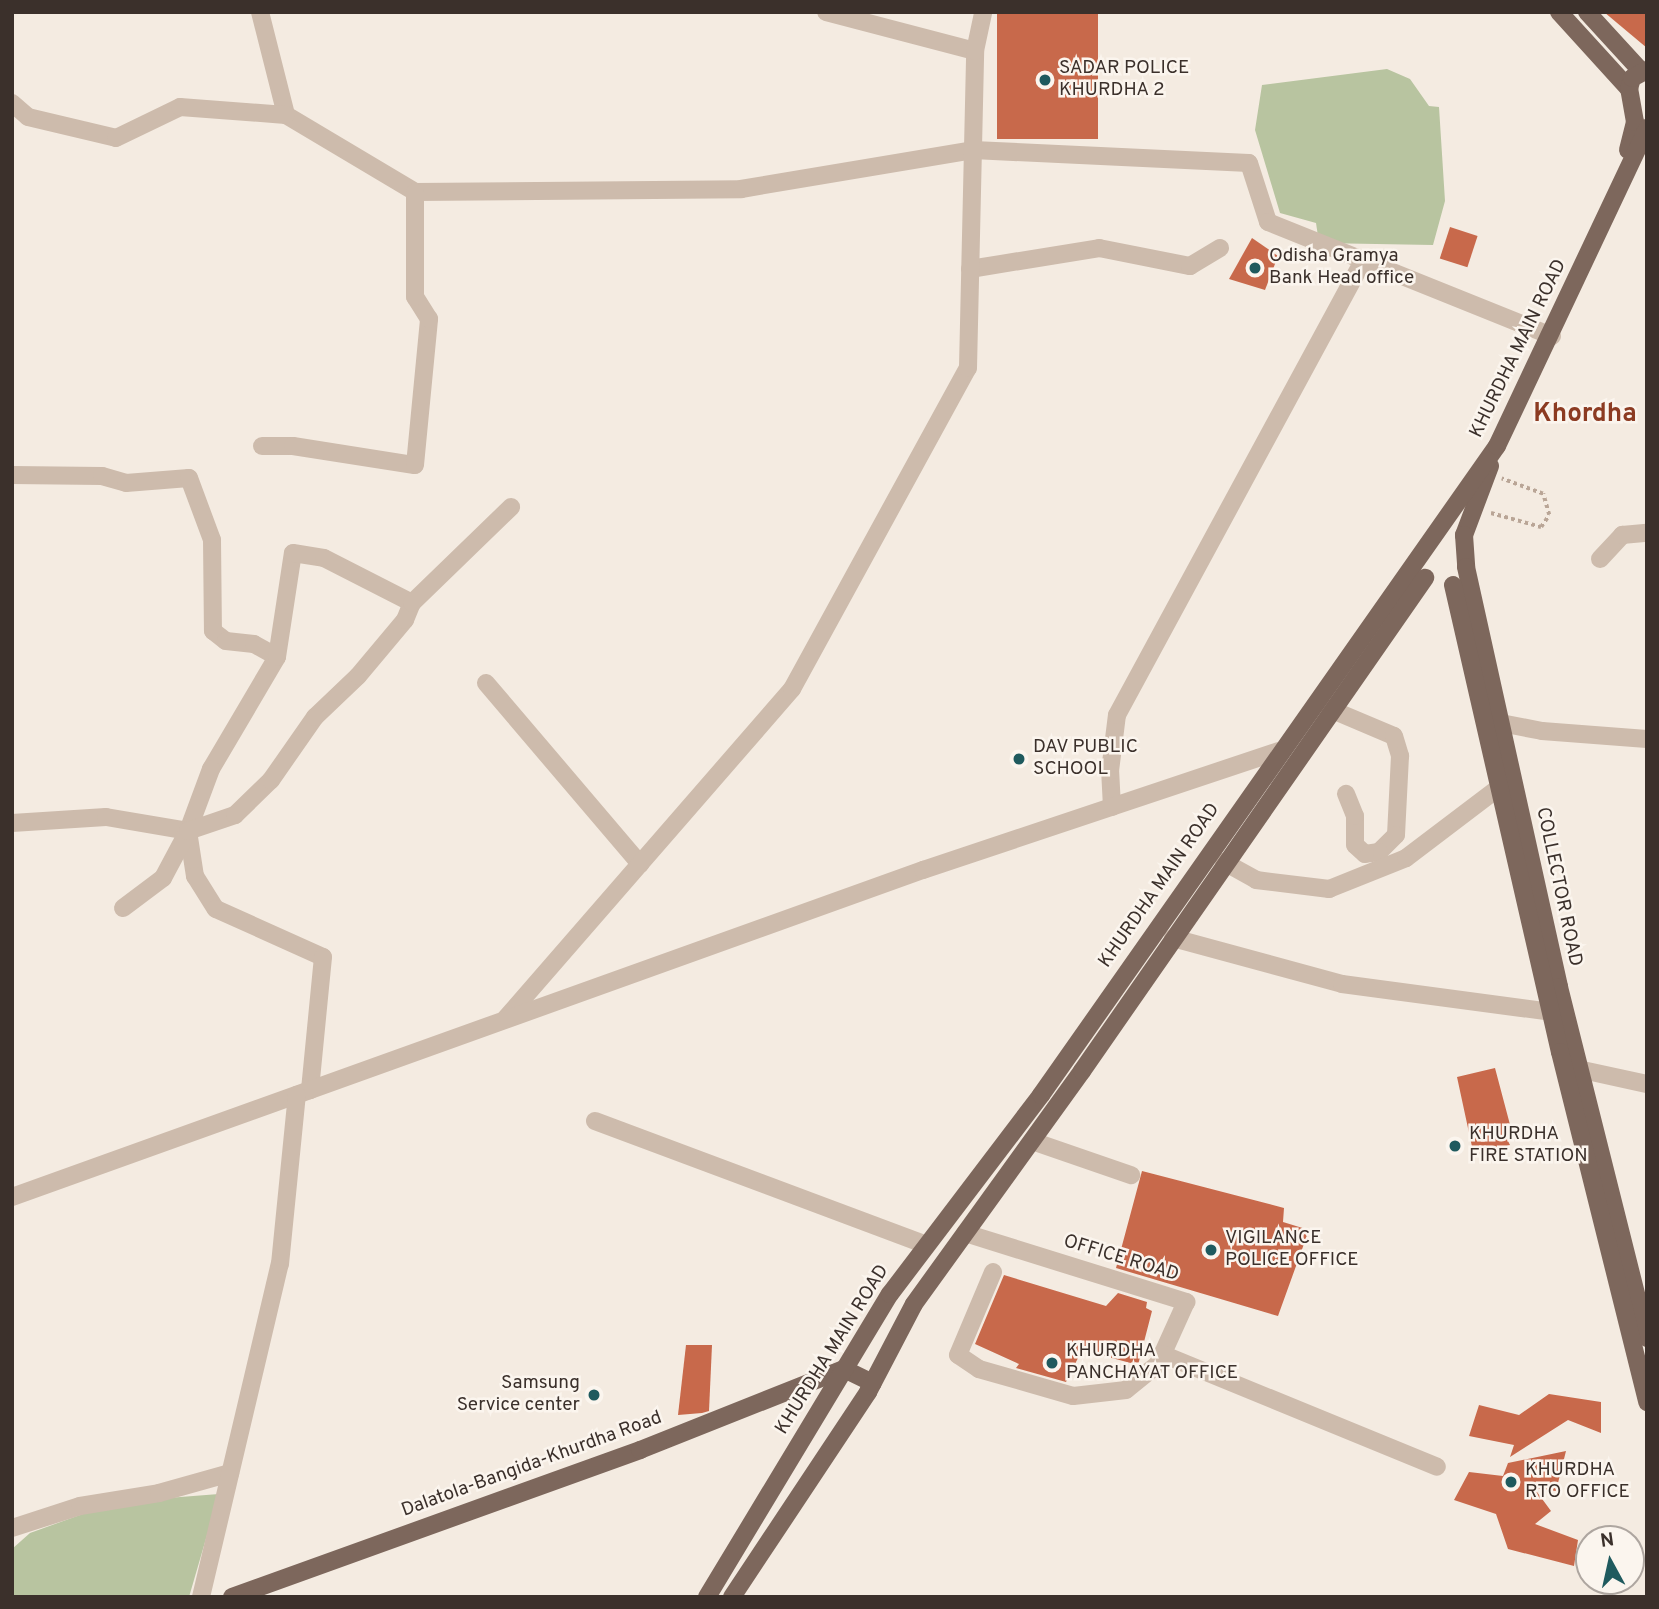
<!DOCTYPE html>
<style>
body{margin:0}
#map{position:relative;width:1659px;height:1609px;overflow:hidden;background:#f4ebe1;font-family:Overpass,sans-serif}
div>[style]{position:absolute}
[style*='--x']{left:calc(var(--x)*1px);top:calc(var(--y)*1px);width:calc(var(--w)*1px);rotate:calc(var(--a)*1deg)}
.green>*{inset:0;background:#b8c4a0}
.building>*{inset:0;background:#c8694b;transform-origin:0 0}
.path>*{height:3.5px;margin-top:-1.75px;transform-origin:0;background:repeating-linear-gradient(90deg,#b9a596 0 3.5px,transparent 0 7px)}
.minor>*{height:18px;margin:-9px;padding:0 9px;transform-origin:9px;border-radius:9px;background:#cdbbac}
.major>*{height:18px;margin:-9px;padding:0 9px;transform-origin:9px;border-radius:9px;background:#7d675c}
.dots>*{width:19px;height:19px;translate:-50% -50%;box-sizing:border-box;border:4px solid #fbf5ee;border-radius:50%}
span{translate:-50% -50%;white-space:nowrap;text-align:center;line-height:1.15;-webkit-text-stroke:5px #fbf5ee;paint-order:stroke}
.poi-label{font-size:19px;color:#3b302b}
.left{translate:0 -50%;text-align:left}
.right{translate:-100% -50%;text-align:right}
.street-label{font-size:19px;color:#3b302b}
.district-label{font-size:26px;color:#8c3b22;font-weight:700}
.frame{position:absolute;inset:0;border:14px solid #3b302b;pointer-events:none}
.north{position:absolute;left:1575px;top:1525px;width:70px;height:70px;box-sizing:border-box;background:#fbf5ee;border:2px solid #aea6a0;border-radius:50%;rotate:352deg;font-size:19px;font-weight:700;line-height:28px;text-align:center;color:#3b302b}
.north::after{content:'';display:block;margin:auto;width:24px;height:32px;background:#1f5a5e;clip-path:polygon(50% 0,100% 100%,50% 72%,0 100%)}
</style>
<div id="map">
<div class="green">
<div style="clip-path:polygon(1387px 69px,1410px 79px,1429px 106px,1439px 107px,1445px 201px,1433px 245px,1319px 243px,1316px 223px,1280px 213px,1255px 130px,1262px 85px)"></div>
<div style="clip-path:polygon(219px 1494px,189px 1597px,12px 1597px,12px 1549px,30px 1533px,116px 1502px)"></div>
</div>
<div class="building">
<div style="left:997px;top:12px;width:101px;height:127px"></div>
<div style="clip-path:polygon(1604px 12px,1647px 12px,1647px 48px)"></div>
<div style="left:1450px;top:227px;width:29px;height:33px;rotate:18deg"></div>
<div style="clip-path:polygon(1252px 238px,1278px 256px,1265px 290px,1229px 279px)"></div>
<div style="clip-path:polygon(1495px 1068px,1513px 1136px,1505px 1135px,1510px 1145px,1474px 1156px,1457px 1077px)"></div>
<div style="clip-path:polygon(1142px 1171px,1284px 1208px,1283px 1222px,1309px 1230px,1278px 1316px,1116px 1268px)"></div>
<div style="clip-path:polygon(1004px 1275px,1106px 1306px,1118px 1293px,1147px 1302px,1146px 1308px,1152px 1311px,1138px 1365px,1082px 1350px,1066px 1382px,1016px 1368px,1019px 1364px,975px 1344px)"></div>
<div style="clip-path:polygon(686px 1345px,712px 1345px,709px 1411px,702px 1413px,678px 1415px)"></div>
<div style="clip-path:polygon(1549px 1394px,1601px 1402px,1601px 1433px,1568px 1420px,1510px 1457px,1514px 1445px,1469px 1436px,1479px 1405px,1519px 1415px)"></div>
<div style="clip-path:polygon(1566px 1451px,1556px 1491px,1534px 1488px,1551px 1511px,1535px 1524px,1578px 1540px,1574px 1566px,1508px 1549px,1496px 1514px,1454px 1500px,1469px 1472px,1503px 1476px,1508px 1463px)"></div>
</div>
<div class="path">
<div style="--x:1491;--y:513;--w:52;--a:15.6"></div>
<div style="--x:1541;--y:527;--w:14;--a:-56"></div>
<div style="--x:1549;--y:515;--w:22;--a:-106"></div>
<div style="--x:1543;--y:494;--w:44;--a:-159.9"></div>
</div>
<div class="minor">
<div style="--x:260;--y:12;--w:106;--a:75.8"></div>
<div style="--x:286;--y:115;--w:150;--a:30.8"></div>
<div style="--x:415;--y:192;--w:326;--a:-0.5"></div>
<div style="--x:741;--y:189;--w:235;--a:-9.5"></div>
<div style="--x:973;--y:150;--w:276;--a:2.7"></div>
<div style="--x:1249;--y:163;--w:62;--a:72.1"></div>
<div style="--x:1268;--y:222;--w:306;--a:21.9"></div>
<div style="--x:826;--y:12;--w:154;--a:14.7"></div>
<div style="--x:12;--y:103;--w:21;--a:41"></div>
<div style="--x:28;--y:117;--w:90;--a:13.4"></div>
<div style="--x:116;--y:138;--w:71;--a:-25.8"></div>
<div style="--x:180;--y:107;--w:106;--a:4.3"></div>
<div style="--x:970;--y:269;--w:131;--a:-9.2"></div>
<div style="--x:1099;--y:248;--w:93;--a:11.2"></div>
<div style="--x:1190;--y:266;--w:35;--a:-31"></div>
<div style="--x:262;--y:446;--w:31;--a:0"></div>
<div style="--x:293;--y:446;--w:123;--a:8.9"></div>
<div style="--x:415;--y:465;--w:147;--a:-84.5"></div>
<div style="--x:429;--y:319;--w:26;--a:-122"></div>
<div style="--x:415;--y:297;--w:105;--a:-90"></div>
<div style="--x:12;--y:475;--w:90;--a:0.6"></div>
<div style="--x:102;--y:476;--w:25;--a:16"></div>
<div style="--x:126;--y:483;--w:63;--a:-4.5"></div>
<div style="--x:189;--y:478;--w:66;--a:69.6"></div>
<div style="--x:212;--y:540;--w:91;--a:89.4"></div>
<div style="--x:213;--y:631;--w:16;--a:38"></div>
<div style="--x:226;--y:641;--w:28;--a:6"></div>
<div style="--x:254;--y:644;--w:26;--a:29"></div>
<div style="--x:277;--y:657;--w:130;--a:120.5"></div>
<div style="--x:211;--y:769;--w:66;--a:110.4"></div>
<div style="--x:188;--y:831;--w:46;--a:81.2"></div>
<div style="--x:195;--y:876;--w:39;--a:58"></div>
<div style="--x:216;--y:909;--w:117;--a:24.2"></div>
<div style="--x:323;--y:957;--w:134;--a:95.6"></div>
<div style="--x:1600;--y:559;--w:33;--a:-47"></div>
<div style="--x:1622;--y:535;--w:25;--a:-5"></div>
<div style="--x:277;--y:657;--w:105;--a:-81.3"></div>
<div style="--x:293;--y:553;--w:31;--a:9"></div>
<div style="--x:324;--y:558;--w:99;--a:27.1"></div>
<div style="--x:486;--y:683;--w:238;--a:49.6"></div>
<div style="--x:1330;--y:709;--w:69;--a:22.9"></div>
<div style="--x:1394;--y:736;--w:21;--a:73"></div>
<div style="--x:1400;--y:756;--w:79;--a:92.9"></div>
<div style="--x:1396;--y:835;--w:24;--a:135"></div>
<div style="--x:1379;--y:852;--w:14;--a:172"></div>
<div style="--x:1365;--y:854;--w:13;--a:-138"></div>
<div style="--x:1355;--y:845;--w:29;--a:-90"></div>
<div style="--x:1355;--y:816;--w:24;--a:-112"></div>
<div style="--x:1501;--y:723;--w:42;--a:11"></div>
<div style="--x:1542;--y:731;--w:105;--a:4.4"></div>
<div style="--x:1112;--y:807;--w:36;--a:-93"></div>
<div style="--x:1110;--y:771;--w:56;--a:-82.9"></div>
<div style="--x:1117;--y:715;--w:516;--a:-61.55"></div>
<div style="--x:12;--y:823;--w:94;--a:-3.7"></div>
<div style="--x:106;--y:817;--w:83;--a:9.7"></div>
<div style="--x:1224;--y:862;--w:37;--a:29"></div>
<div style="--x:1256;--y:880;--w:74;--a:7"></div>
<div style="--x:1329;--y:889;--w:83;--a:-21.9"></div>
<div style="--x:1406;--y:858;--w:121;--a:-37.2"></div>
<div style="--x:123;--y:908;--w:50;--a:-36.9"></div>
<div style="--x:163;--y:878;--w:53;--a:-62"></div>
<div style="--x:188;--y:831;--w:50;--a:-18.8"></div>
<div style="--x:235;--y:815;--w:50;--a:-44.2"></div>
<div style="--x:271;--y:780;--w:77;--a:-55.1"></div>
<div style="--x:315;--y:717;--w:59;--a:-43.6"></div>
<div style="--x:358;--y:676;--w:73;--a:-50"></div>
<div style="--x:405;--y:620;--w:18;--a:-68"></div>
<div style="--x:412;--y:603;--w:138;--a:-44.1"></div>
<div style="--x:1173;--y:938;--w:175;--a:15.2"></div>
<div style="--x:1342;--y:984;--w:211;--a:7.6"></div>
<div style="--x:506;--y:1018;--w:436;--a:-49"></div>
<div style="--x:792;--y:689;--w:366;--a:-61.3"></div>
<div style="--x:968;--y:368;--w:317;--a:-88.7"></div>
<div style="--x:975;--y:51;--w:40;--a:-78"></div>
<div style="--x:1578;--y:1069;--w:71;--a:12.3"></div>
<div style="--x:595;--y:1121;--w:354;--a:20.5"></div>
<div style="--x:1032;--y:1141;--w:105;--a:19"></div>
<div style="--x:12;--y:1197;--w:968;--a:-19.75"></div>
<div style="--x:923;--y:870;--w:375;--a:-18.5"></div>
<div style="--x:965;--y:1233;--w:232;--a:17.3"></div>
<div style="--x:1186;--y:1302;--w:68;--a:114.3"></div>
<div style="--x:1158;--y:1364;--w:41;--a:140.9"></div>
<div style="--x:1126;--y:1390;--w:53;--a:173.5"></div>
<div style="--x:1073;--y:1396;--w:98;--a:-164"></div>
<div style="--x:979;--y:1369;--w:25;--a:-146"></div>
<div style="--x:958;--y:1355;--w:90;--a:-67.1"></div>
<div style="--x:1162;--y:1354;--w:297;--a:22.3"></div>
<div style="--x:12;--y:1528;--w:71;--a:-17.9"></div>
<div style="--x:80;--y:1506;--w:80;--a:-9.3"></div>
<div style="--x:159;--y:1493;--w:74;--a:-15.7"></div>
<div style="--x:201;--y:1597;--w:342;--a:-76.7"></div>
<div style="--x:280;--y:1264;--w:170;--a:-84.3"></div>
</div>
<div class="major">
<div style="--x:1559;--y:12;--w:104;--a:47.7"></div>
<div style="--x:1587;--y:12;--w:80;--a:47.5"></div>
<div style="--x:1628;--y:150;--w:29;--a:-76"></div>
<div style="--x:1635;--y:122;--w:34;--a:-100"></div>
<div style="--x:1629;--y:89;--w:11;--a:-75"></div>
<div style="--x:1632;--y:78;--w:17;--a:-28"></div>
<div style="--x:1490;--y:466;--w:74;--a:110.6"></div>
<div style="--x:1464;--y:535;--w:32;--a:86"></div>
<div style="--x:1466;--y:567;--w:430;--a:77.5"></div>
<div style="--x:1559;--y:987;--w:362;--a:75.9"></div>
<div style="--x:1453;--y:585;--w:479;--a:77.1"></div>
<div style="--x:1560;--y:1052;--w:361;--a:76"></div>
<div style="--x:232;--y:1597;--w:434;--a:-19.8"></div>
<div style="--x:640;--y:1450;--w:219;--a:-21.7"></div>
<div style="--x:844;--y:1369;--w:32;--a:26"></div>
<div style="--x:707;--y:1597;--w:354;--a:-58.9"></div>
<div style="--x:890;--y:1294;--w:250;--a:-52.8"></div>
<div style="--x:1041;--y:1095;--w:793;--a:-54.91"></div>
<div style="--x:1497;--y:446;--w:352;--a:-64.7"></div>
<div style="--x:732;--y:1597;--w:246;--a:-56.4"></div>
<div style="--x:868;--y:1392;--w:99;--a:-62.4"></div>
<div style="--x:914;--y:1304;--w:287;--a:-54.2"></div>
<div style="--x:1082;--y:1071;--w:601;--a:-55.17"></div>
</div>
<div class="dots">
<div style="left:1045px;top:80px;background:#1f5a5e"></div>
<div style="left:1255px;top:268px;background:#1f5a5e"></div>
<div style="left:1019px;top:759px;background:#1f5a5e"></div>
<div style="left:1455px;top:1146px;background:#1f5a5e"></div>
<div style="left:1211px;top:1250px;background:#1f5a5e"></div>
<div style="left:1052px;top:1363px;background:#1f5a5e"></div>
<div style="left:594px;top:1395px;background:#1f5a5e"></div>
<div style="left:1511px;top:1482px;background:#1f5a5e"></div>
</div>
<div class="poi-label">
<span class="left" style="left:1059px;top:80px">SADAR POLICE<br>KHURDHA 2</span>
<span class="left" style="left:1269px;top:268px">Odisha Gramya<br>Bank Head office</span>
<span class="left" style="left:1033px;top:759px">DAV PUBLIC<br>SCHOOL</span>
<span class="left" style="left:1469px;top:1146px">KHURDHA<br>FIRE STATION</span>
<span class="left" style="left:1225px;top:1250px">VIGILANCE<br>POLICE OFFICE</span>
<span class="left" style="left:1066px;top:1363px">KHURDHA<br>PANCHAYAT OFFICE</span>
<span class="right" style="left:580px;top:1395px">Samsung<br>Service center</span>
<span class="left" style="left:1525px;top:1482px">KHURDHA<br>RTO OFFICE</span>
</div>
<div class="street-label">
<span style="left:1519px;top:349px;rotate:-64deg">KHURDHA MAIN ROAD</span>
<span style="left:1160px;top:886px;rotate:-55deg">KHURDHA MAIN ROAD</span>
<span style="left:1558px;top:887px;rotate:78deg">COLLECTOR ROAD</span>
<span style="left:1121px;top:1259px;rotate:17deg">OFFICE ROAD</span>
<span style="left:833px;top:1350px;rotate:-58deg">KHURDHA MAIN ROAD</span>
<span style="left:532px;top:1465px;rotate:-20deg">Dalatola-Bangida-Khurdha Road</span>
</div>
<div class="district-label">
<span style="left:1585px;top:415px">Khordha</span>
</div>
<div class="frame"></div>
<div class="north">N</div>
</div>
